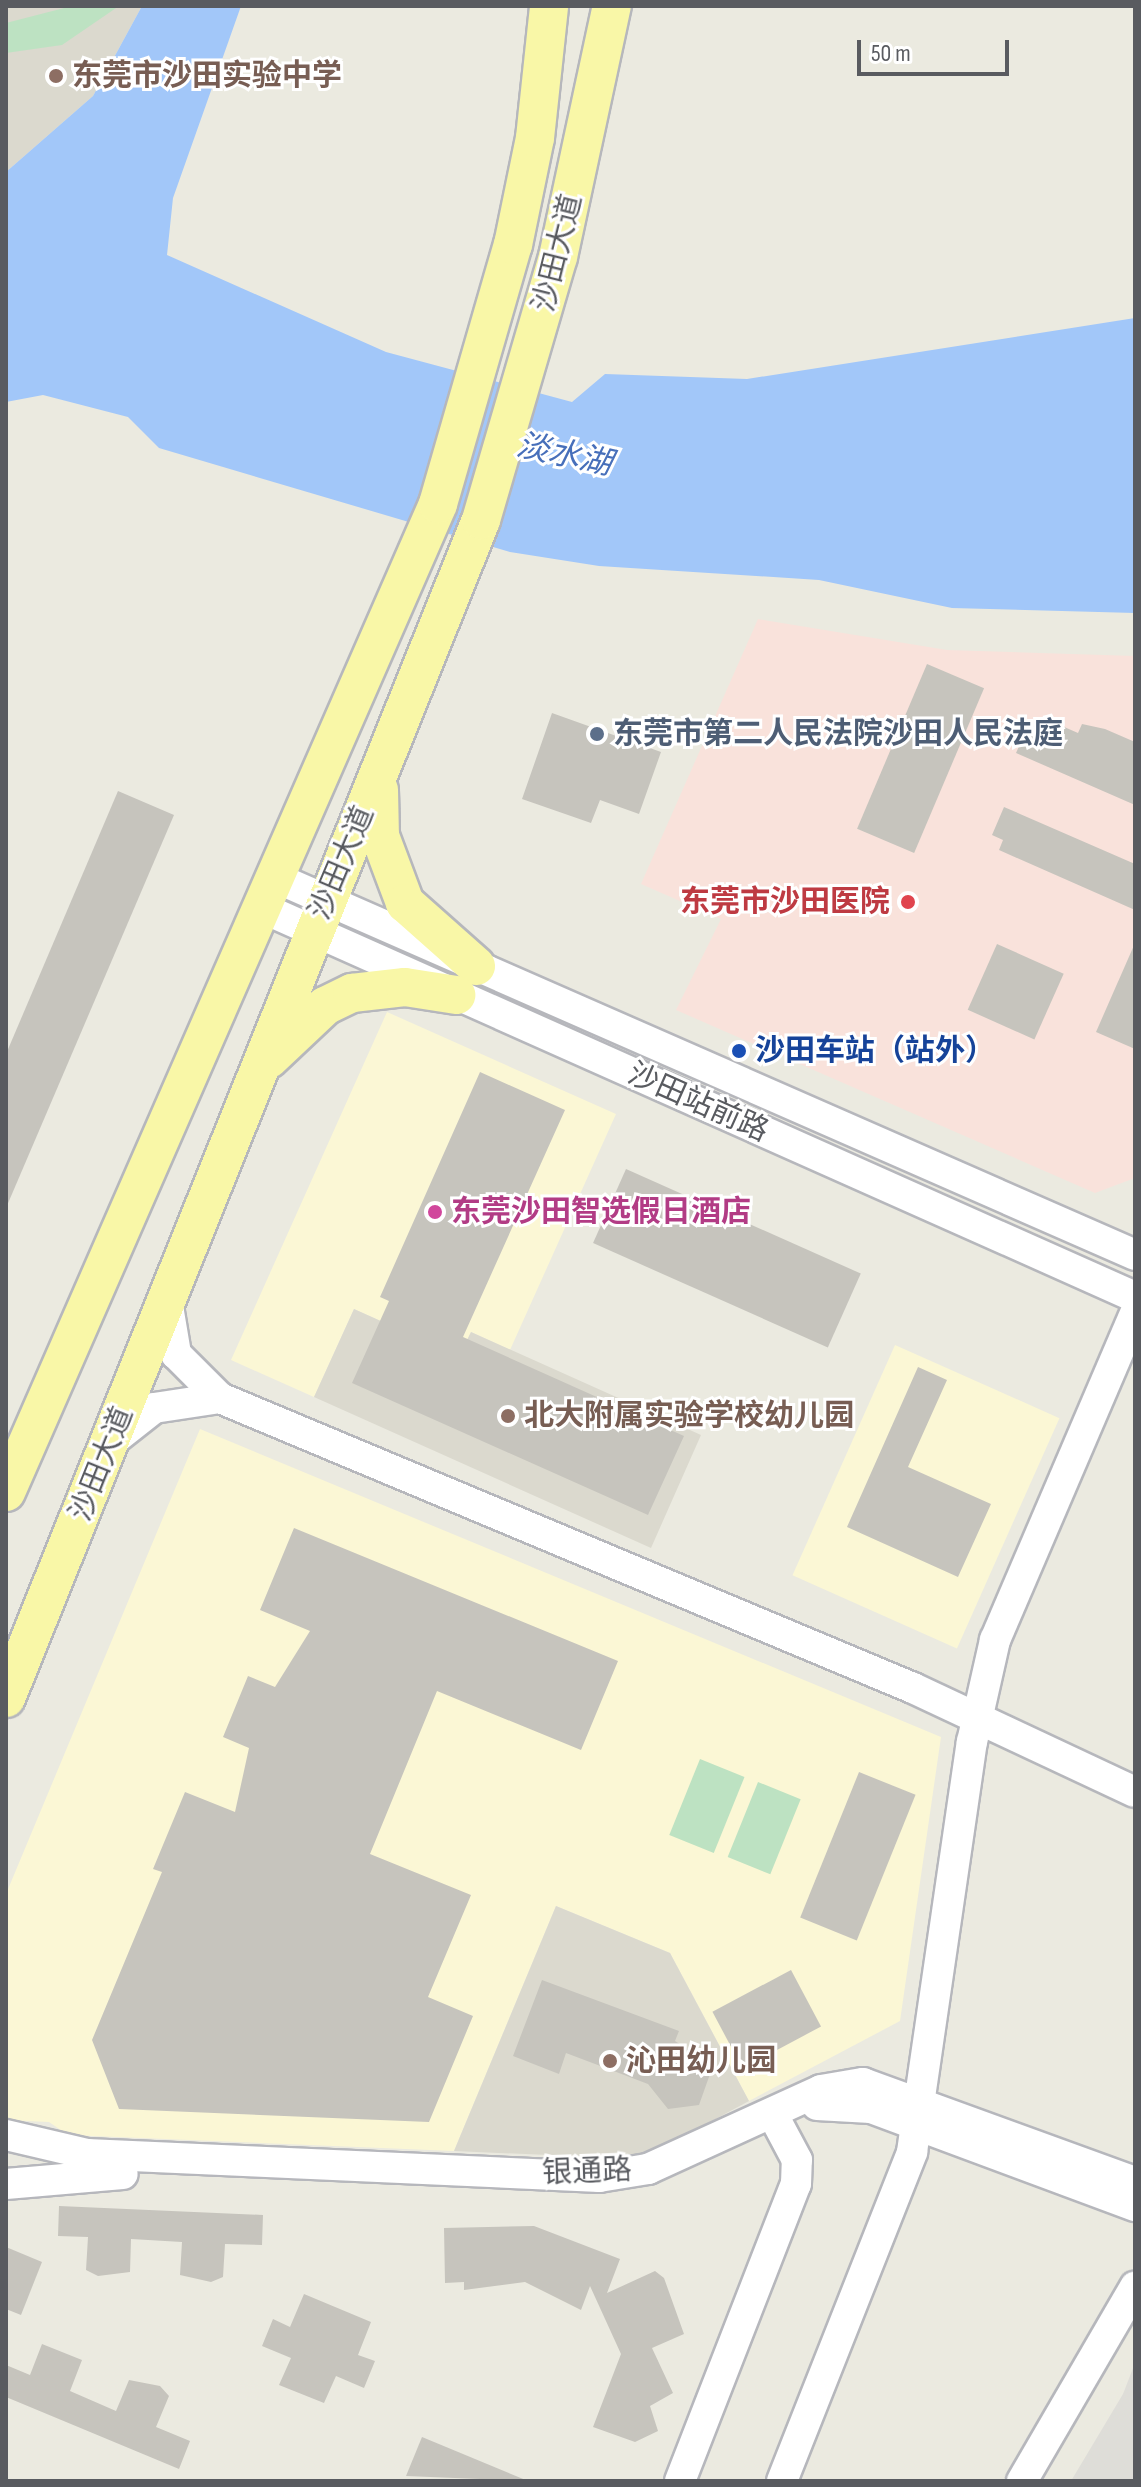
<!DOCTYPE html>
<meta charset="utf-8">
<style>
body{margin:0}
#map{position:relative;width:1141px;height:2487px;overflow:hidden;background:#ebeae0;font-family:"Sofia Sans Condensed","Noto Sans SC",sans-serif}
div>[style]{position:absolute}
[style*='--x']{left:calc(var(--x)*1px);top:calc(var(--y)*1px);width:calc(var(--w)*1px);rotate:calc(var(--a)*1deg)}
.commercial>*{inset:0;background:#fbf7d5;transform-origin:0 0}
.industrial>*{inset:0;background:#deddd8}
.education>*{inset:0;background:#dbd9ce}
.medical>*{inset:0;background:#f9e2db}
.green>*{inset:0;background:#bde2c2;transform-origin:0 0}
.water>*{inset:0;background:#a2c7f9}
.building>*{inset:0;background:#c6c4bd;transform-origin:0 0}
.roads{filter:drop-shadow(2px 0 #b6b7bc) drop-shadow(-2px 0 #b6b7bc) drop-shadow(0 2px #b6b7bc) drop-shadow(0 -2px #b6b7bc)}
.minor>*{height:30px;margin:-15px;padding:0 15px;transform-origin:15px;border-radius:15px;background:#fff}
.major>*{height:38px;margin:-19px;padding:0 19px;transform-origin:19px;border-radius:19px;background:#f9f7a7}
.dots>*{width:22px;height:22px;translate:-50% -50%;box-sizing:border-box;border:4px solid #fff;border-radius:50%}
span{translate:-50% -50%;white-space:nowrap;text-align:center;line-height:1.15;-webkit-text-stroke:6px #fff;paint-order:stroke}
.education-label{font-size:30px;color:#785e54;font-weight:700}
.left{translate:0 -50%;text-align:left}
.street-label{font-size:30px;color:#595b60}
.service-label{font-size:30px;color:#4e5e75;font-weight:700}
.health-label{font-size:30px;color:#be3a42;font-weight:700}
.right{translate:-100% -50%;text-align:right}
.transit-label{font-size:30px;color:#164399;font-weight:700}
.hotel-label{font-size:30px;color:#b23c85;font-weight:700}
.water-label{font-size:32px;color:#476fba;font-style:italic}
.frame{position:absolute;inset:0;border:8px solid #595b60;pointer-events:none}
.scale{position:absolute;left:857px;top:40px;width:152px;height:36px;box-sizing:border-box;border:4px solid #595b60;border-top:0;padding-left:10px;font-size:24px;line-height:28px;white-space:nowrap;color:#595b60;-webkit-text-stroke:6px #fff;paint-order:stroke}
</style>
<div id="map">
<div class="commercial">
<div style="clip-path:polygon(387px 1012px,616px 1114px,510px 1350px,471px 1332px,460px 1357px,354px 1309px,314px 1397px,231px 1360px)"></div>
<div style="left:895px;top:1345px;width:180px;height:252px;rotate:24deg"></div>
<div style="clip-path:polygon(200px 1429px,941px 1737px,900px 2021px,749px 2101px,670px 1953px,556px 1906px,454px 2151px,68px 2135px,49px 2122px,6px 2120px,6px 1894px)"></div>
</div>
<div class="industrial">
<div style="clip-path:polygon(1135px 2363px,1135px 2481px,1071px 2481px,1123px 2394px)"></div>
</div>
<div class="education">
<div style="clip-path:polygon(6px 6px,142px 6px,93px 96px,6px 172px)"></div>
<div style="clip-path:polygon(354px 1309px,459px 1356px,471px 1332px,701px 1435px,651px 1548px,314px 1397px)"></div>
<div style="clip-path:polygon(556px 1906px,670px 1953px,749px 2101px,641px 2159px,454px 2151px)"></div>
</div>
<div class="medical">
<div style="clip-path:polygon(758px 619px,947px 650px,1135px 656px,1135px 1178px,1095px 1193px,676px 1010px,721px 919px,641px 884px)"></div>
</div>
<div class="green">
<div style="clip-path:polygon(72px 6px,119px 6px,62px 45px,6px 53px,6px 23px)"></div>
<div style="left:700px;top:1759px;width:48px;height:82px;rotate:22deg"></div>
<div style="left:758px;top:1782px;width:46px;height:81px;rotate:22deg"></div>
</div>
<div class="water">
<div style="clip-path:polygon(142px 6px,241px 6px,173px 198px,167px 255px,386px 352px,572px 402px,605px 374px,747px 379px,1135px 318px,1135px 613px,952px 608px,819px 580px,599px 566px,510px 552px,159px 448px,128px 417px,43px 395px,6px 402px,6px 172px,93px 96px)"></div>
</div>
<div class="building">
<div style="left:927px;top:664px;width:62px;height:179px;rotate:23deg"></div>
<div style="clip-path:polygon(552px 713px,661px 752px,639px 814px,600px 800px,591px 823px,522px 799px)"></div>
<div style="clip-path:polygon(1055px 723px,1078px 733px,1082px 724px,1105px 729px,1135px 742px,1135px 805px,1016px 753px,1029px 724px,1050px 733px)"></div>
<div style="clip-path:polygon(118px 791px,174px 815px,6px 1208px,6px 1054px)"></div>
<div style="clip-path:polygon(1004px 807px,1135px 864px,1135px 910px,999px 850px,1003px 840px,992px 835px)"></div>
<div style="clip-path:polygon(1135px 943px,1135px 1049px,1096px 1032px)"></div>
<div style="left:997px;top:944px;width:73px;height:72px;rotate:24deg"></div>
<div style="clip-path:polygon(480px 1072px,565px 1110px,463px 1337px,684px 1436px,648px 1515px,352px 1383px,389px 1301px,380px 1297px)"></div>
<div style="left:626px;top:1169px;width:257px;height:81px;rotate:24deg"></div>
<div style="clip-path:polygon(918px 1367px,947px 1380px,908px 1467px,991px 1504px,958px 1577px,847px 1527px)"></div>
<div style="clip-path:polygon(294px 1528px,618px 1661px,581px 1750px,437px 1691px,370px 1854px,471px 1895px,428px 1997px,473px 2016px,429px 2122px,119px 2109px,92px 2040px,162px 1872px,153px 1869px,185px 1792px,235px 1812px,249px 1748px,223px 1737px,248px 1676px,275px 1687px,310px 1631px,260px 1610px)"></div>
<div style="left:859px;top:1772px;width:61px;height:157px;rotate:22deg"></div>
<div style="left:791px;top:1970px;width:64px;height:89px;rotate:62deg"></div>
<div style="clip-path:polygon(542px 1980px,679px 2031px,675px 2041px,703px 2059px,710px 2074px,699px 2105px,668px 2109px,648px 2084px,566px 2053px,559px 2074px,513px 2056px)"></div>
<div style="clip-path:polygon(59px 2206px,263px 2215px,262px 2245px,225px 2244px,223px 2277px,211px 2282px,180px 2275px,182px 2242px,131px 2239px,130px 2272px,98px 2276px,86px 2270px,88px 2237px,58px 2236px)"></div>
<div style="clip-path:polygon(534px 2226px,620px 2259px,607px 2293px,655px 2271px,664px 2278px,684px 2334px,652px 2348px,673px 2393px,650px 2406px,658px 2431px,635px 2442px,593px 2427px,621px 2354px,590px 2286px,581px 2310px,525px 2282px,464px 2290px,464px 2282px,445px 2283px,444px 2228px)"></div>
<div style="clip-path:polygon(6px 2247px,42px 2262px,21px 2315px,6px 2309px)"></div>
<div style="clip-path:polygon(304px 2294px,371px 2322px,358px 2355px,375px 2361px,364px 2388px,336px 2376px,324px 2403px,279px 2385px,291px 2358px,262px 2346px,273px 2319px,290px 2327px)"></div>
<div style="clip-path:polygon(42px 2344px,82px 2360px,70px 2391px,116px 2411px,129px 2380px,160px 2386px,169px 2396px,156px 2427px,190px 2441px,179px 2469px,6px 2397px,6px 2365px,30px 2375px)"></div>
<div style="clip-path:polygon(422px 2437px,528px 2481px,406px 2476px)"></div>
</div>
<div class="roads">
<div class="minor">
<div style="--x:274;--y:877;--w:940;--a:23.7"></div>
<div style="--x:260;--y:907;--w:958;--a:24.02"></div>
<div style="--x:167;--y:1300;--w:55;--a:80.5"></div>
<div style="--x:176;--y:1354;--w:62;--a:45"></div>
<div style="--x:220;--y:1398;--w:751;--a:22.71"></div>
<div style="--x:913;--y:1688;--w:245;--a:25.1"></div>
<div style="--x:111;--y:1442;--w:55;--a:-38.3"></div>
<div style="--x:154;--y:1408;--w:67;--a:-8.6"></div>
<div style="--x:817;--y:2105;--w:54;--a:3.2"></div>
<div style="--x:871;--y:2108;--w:282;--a:20.4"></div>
<div style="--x:6;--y:2135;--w:83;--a:13.2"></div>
<div style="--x:87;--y:2154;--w:513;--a:2.57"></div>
<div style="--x:599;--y:2177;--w:50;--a:-9.3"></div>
<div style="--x:648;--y:2169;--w:190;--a:-24.5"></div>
<div style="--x:821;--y:2090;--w:43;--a:-9.5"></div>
<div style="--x:863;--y:2083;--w:289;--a:20"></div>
<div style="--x:6;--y:2184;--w:117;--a:-4.9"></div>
<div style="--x:680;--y:2481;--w:319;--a:-68.7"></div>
<div style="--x:796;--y:2184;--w:24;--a:-88"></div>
<div style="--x:797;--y:2160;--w:53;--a:-118"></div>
<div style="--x:782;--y:2481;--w:354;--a:-68.4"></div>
<div style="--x:912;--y:2152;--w:414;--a:-81.7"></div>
<div style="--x:972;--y:1742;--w:105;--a:-77.3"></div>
<div style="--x:995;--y:1640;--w:355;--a:-66.8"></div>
<div style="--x:1022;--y:2481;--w:225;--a:-59.8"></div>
</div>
<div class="major">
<div style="--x:379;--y:790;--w:46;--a:88.8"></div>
<div style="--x:380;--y:836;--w:72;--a:69.5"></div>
<div style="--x:405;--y:903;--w:95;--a:41.6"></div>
<div style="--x:269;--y:1059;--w:77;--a:-43.4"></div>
<div style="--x:325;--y:1006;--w:30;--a:-26"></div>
<div style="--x:352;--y:993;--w:53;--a:-6.5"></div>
<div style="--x:405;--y:987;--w:52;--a:8.9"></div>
<div style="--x:6;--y:1492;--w:1078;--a:-66.38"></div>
<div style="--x:438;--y:504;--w:270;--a:-73.9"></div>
<div style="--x:513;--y:245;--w:109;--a:-78.4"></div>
<div style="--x:535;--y:138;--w:133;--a:-83.9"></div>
<div style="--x:6;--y:1698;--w:1270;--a:-68.04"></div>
<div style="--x:481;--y:520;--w:274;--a:-73.7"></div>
<div style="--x:558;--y:257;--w:257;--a:-77.9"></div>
</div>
</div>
<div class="dots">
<div style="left:56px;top:76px;background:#8d6e63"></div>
<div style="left:597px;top:734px;background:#5c6f8a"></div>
<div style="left:908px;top:902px;background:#e0444e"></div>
<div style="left:739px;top:1051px;background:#1a4fb4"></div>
<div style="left:435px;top:1212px;background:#d1479c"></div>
<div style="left:508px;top:1416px;background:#8d6e63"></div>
<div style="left:610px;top:2061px;background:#8d6e63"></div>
</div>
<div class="education-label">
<span class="left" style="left:72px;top:76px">东莞市沙田实验中学</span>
<span class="left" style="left:524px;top:1416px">北大附属实验学校幼儿园</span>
<span class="left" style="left:626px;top:2061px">沁田幼儿园</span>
</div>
<div class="street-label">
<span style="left:558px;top:253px;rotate:-76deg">沙田大道</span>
<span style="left:342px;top:863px;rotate:-67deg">沙田大道</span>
<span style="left:698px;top:1103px;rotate:24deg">沙田站前路</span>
<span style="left:102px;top:1464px;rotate:-68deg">沙田大道</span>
<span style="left:587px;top:2172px;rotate:-2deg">银通路</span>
</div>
<div class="service-label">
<span class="left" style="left:613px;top:734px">东莞市第二人民法院沙田人民法庭</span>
</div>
<div class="health-label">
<span class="right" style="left:890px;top:902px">东莞市沙田医院</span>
</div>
<div class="transit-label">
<span class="left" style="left:755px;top:1051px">沙田车站（站外）</span>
</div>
<div class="hotel-label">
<span class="left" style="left:451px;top:1212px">东莞沙田智选假日酒店</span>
</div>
<div class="water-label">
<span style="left:564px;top:456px;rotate:12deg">淡水湖</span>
</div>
<div class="frame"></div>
<div class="scale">50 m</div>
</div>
